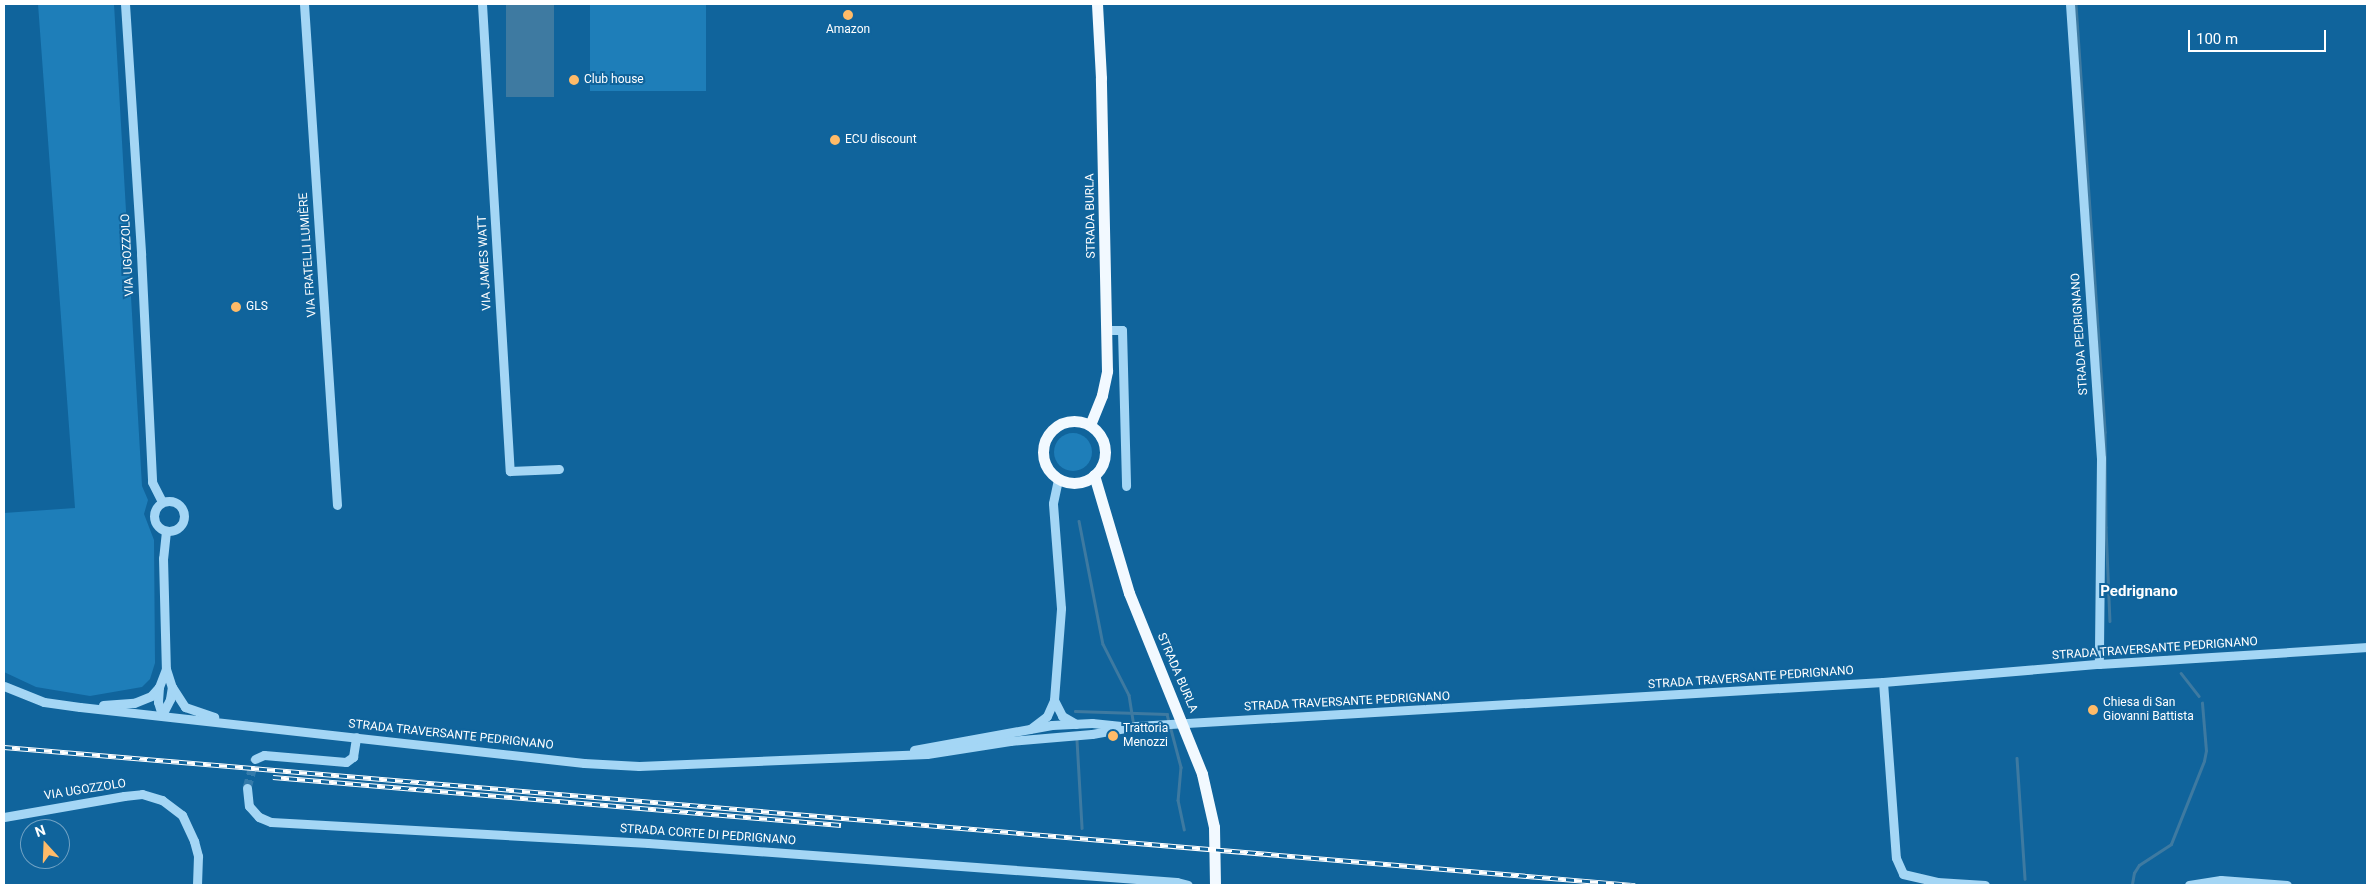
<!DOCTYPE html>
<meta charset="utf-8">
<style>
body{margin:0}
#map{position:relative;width:2371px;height:889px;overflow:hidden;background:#10649c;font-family:Roboto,sans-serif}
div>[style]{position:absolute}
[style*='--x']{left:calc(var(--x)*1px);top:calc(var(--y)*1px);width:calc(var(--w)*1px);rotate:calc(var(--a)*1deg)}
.green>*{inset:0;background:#1e7eb9;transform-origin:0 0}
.round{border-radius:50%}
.water>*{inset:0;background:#3e7aa1;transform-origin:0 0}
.stream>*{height:2.5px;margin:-1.25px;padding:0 1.25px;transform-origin:1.25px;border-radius:1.25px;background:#3e7aa1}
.minor-tunnel>*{height:9px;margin-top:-4.5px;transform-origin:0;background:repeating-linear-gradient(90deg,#347bab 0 9px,transparent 0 13.5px)}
.minor>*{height:9px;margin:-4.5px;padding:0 4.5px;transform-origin:4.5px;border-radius:4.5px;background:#a4d6f5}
.minor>.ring{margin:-4.5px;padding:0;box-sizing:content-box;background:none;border:9px solid #a4d6f5;border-radius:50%}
.major>*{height:11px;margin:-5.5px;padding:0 5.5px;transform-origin:5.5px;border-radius:5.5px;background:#f2f9ff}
.major>.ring{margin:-5.5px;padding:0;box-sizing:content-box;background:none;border:11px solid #f2f9ff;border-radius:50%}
.rail>*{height:4.5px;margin-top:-2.25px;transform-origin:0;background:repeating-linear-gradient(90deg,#10649c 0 8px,#fff 0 16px);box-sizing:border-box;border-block:1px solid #fff}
.dots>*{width:14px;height:14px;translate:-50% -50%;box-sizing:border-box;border:2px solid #10649c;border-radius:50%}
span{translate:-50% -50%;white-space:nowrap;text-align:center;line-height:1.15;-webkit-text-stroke:4px #10649c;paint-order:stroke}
.poi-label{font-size:12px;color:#fff}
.left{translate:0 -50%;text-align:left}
.street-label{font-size:12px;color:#fff}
.quarter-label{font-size:15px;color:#fff;font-weight:700}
.frame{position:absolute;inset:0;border:5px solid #fff;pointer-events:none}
.north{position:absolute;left:20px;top:819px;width:50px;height:50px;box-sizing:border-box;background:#10649c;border:1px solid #70a2c4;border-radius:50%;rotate:340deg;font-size:14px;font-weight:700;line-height:20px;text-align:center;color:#fff}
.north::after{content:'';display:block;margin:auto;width:18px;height:22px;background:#ffbb68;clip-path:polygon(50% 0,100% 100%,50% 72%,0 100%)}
.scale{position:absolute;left:2188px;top:30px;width:138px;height:22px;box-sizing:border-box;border:2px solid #fff;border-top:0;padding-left:6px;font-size:15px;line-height:18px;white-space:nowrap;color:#fff;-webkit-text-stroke:4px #10649c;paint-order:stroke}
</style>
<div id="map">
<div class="green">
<div style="clip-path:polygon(38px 4px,114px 4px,142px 486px,148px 500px,144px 514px,154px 540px,155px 663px,150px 679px,142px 687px,90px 696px,36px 687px,4px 672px,4px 513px,75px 508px)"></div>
<div style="left:590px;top:4px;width:116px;height:87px"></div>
<div class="round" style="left:1054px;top:433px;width:38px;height:38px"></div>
</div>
<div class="water">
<div style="left:506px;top:4px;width:48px;height:93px"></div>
</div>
<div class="stream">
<div style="--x:2076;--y:4;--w:429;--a:86.1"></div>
<div style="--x:2105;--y:432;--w:95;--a:89.4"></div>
<div style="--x:2106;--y:527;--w:94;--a:87.6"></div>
<div style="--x:1079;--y:521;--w:125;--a:79"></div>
<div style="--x:1103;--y:644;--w:57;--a:63"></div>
<div style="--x:1129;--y:695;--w:26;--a:81"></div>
<div style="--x:2181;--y:673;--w:29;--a:52"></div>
<div style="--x:1075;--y:711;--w:92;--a:1.9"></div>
<div style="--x:1167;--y:714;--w:55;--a:75.2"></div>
<div style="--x:1181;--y:767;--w:33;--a:95"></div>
<div style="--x:1178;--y:800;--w:30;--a:78"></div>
<div style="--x:1077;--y:740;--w:88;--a:86.7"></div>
<div style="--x:2017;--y:758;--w:121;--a:86.2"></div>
<div style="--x:2132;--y:884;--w:11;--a:-80"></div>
<div style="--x:2134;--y:873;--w:9;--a:-58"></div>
<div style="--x:2139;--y:865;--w:38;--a:-33"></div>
<div style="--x:2171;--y:844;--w:89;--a:-68.3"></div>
<div style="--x:2204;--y:761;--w:10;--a:-79"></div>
<div style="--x:2206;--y:751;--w:48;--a:-94.8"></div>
</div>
<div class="minor-tunnel">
<div style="--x:247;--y:788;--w:30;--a:-75"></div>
</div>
<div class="minor">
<div style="--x:125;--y:4;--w:251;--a:86.3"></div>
<div style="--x:141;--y:254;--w:228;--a:87.2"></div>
<div style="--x:152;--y:482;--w:22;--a:63"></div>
<div style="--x:304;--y:4;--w:502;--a:86.23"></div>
<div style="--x:482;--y:4;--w:468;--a:86.6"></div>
<div style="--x:510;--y:471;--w:49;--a:-2.3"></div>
<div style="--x:2070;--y:4;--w:455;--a:86.1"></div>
<div style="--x:2101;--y:458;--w:206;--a:90.6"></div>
<div style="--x:1106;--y:330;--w:16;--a:0"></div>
<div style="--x:1122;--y:330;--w:156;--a:88.5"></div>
<div class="ring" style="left:154px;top:501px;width:21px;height:21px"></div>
<div style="--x:166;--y:531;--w:27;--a:96"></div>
<div style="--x:163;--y:558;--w:111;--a:88.5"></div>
<div style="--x:1883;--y:682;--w:176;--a:85.8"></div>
<div style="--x:1896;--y:858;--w:17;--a:66"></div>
<div style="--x:1903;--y:874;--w:35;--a:13"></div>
<div style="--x:1937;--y:882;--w:48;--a:3.6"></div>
<div style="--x:4;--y:686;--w:43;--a:21.8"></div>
<div style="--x:44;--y:702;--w:36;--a:8"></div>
<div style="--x:80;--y:707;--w:507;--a:6.34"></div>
<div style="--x:584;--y:763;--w:55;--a:3.1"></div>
<div style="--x:639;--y:766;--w:288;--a:-2.4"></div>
<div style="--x:927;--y:754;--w:84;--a:-8.9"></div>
<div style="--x:1010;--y:741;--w:82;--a:-4.9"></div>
<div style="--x:1092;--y:734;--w:45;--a:-10.3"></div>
<div style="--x:1136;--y:726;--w:748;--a:-3.37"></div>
<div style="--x:1883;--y:682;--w:217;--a:-4.8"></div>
<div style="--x:2099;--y:664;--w:269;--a:-3.6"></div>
<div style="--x:159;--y:687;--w:15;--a:94"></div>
<div style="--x:158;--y:702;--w:14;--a:73"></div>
<div style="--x:162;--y:715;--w:18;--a:-63"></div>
<div style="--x:170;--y:699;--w:12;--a:-81"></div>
<div style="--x:1054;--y:700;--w:18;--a:63"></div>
<div style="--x:1062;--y:716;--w:16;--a:30"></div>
<div style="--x:103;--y:705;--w:31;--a:-4"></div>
<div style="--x:134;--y:703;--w:18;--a:-22"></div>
<div style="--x:151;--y:696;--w:12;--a:-48"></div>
<div style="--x:159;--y:687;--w:19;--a:-69"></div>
<div style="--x:166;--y:669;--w:19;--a:72"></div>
<div style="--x:172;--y:687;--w:24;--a:57"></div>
<div style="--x:185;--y:707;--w:31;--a:19"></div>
<div style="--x:1030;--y:729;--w:21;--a:-37"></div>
<div style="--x:1047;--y:716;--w:17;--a:-66"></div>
<div style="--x:1054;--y:700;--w:92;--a:-85.6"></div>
<div style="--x:1061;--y:608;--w:105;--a:-94.4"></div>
<div style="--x:1053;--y:503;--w:25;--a:-78"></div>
<div style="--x:914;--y:750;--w:140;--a:-10.3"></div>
<div style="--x:1052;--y:725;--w:40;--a:-2.9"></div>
<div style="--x:1092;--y:723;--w:29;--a:6"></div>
<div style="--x:255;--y:759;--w:10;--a:-24"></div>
<div style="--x:264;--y:755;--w:82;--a:4.9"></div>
<div style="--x:346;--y:762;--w:9;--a:-36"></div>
<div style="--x:353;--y:757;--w:20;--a:-81"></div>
<div style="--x:247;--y:788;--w:18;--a:84"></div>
<div style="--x:249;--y:806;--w:15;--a:48"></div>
<div style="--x:259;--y:817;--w:13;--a:23"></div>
<div style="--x:271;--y:822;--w:378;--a:3.2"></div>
<div style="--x:648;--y:843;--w:396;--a:4.2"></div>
<div style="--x:1043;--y:872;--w:134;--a:4.3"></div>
<div style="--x:1177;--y:882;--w:11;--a:15"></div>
<div style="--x:4;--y:817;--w:122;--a:-9.9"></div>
<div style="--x:124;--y:796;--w:18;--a:-6"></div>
<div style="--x:142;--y:794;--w:21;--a:17"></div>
<div style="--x:162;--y:800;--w:25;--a:37"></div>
<div style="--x:182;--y:815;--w:29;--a:65"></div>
<div style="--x:194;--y:841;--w:16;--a:75"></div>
<div style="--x:198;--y:856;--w:29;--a:92"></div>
<div style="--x:2189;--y:885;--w:32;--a:-9"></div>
<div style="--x:2221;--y:880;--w:66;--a:4.3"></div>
</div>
<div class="major">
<div class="ring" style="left:1043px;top:421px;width:51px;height:51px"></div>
<div style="--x:1090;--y:425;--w:32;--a:-68"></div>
<div style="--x:1102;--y:395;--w:25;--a:-78"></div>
<div style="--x:1107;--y:371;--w:293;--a:-91.2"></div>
<div style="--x:1101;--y:78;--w:74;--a:-93.1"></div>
<div style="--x:1094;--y:475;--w:123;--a:73.5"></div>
<div style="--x:1129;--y:593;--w:195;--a:68"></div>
<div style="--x:1202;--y:774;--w:54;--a:77.2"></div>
<div style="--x:1214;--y:827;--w:58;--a:89"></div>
</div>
<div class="rail">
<div style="--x:4;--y:747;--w:1637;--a:4.84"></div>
<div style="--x:273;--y:777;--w:570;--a:4.83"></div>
</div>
<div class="dots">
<div style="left:848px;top:15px;background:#ffbb68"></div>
<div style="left:574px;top:80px;background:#ffbb68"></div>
<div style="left:835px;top:140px;background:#ffbb68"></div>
<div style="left:236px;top:307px;background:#ffbb68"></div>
<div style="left:2093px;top:710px;background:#ffbb68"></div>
<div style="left:1113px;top:736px;background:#ffbb68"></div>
</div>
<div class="poi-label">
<span style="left:848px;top:30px">Amazon</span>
<span class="left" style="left:584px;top:80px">Club house</span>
<span class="left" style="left:845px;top:140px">ECU discount</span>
<span class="left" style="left:246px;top:307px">GLS</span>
<span class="left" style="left:2103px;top:710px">Chiesa di San<br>Giovanni Battista</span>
<span class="left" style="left:1123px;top:736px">Trattoria<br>Menozzi</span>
</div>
<div class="street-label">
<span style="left:1091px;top:216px;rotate:-91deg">STRADA BURLA</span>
<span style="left:128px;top:255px;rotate:-93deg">VIA UGOZZOLO</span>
<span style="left:308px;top:255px;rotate:-94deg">VIA FRATELLI LUMIÈRE</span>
<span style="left:485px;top:263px;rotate:-93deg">VIA JAMES WATT</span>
<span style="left:2080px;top:334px;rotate:-94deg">STRADA PEDRIGNANO</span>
<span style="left:2155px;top:649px;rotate:-4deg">STRADA TRAVERSANTE PEDRIGNANO</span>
<span style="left:1177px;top:673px;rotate:67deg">STRADA BURLA</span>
<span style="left:1751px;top:678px;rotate:-4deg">STRADA TRAVERSANTE PEDRIGNANO</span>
<span style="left:1347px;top:702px;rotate:-3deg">STRADA TRAVERSANTE PEDRIGNANO</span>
<span style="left:451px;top:735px;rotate:6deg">STRADA TRAVERSANTE PEDRIGNANO</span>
<span style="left:85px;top:790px;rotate:-9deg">VIA UGOZZOLO</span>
<span style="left:708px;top:835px;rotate:4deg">STRADA CORTE DI PEDRIGNANO</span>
</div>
<div class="quarter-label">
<span style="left:2139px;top:592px">Pedrignano</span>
</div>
<div class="frame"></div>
<div class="north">N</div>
<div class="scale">100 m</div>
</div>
